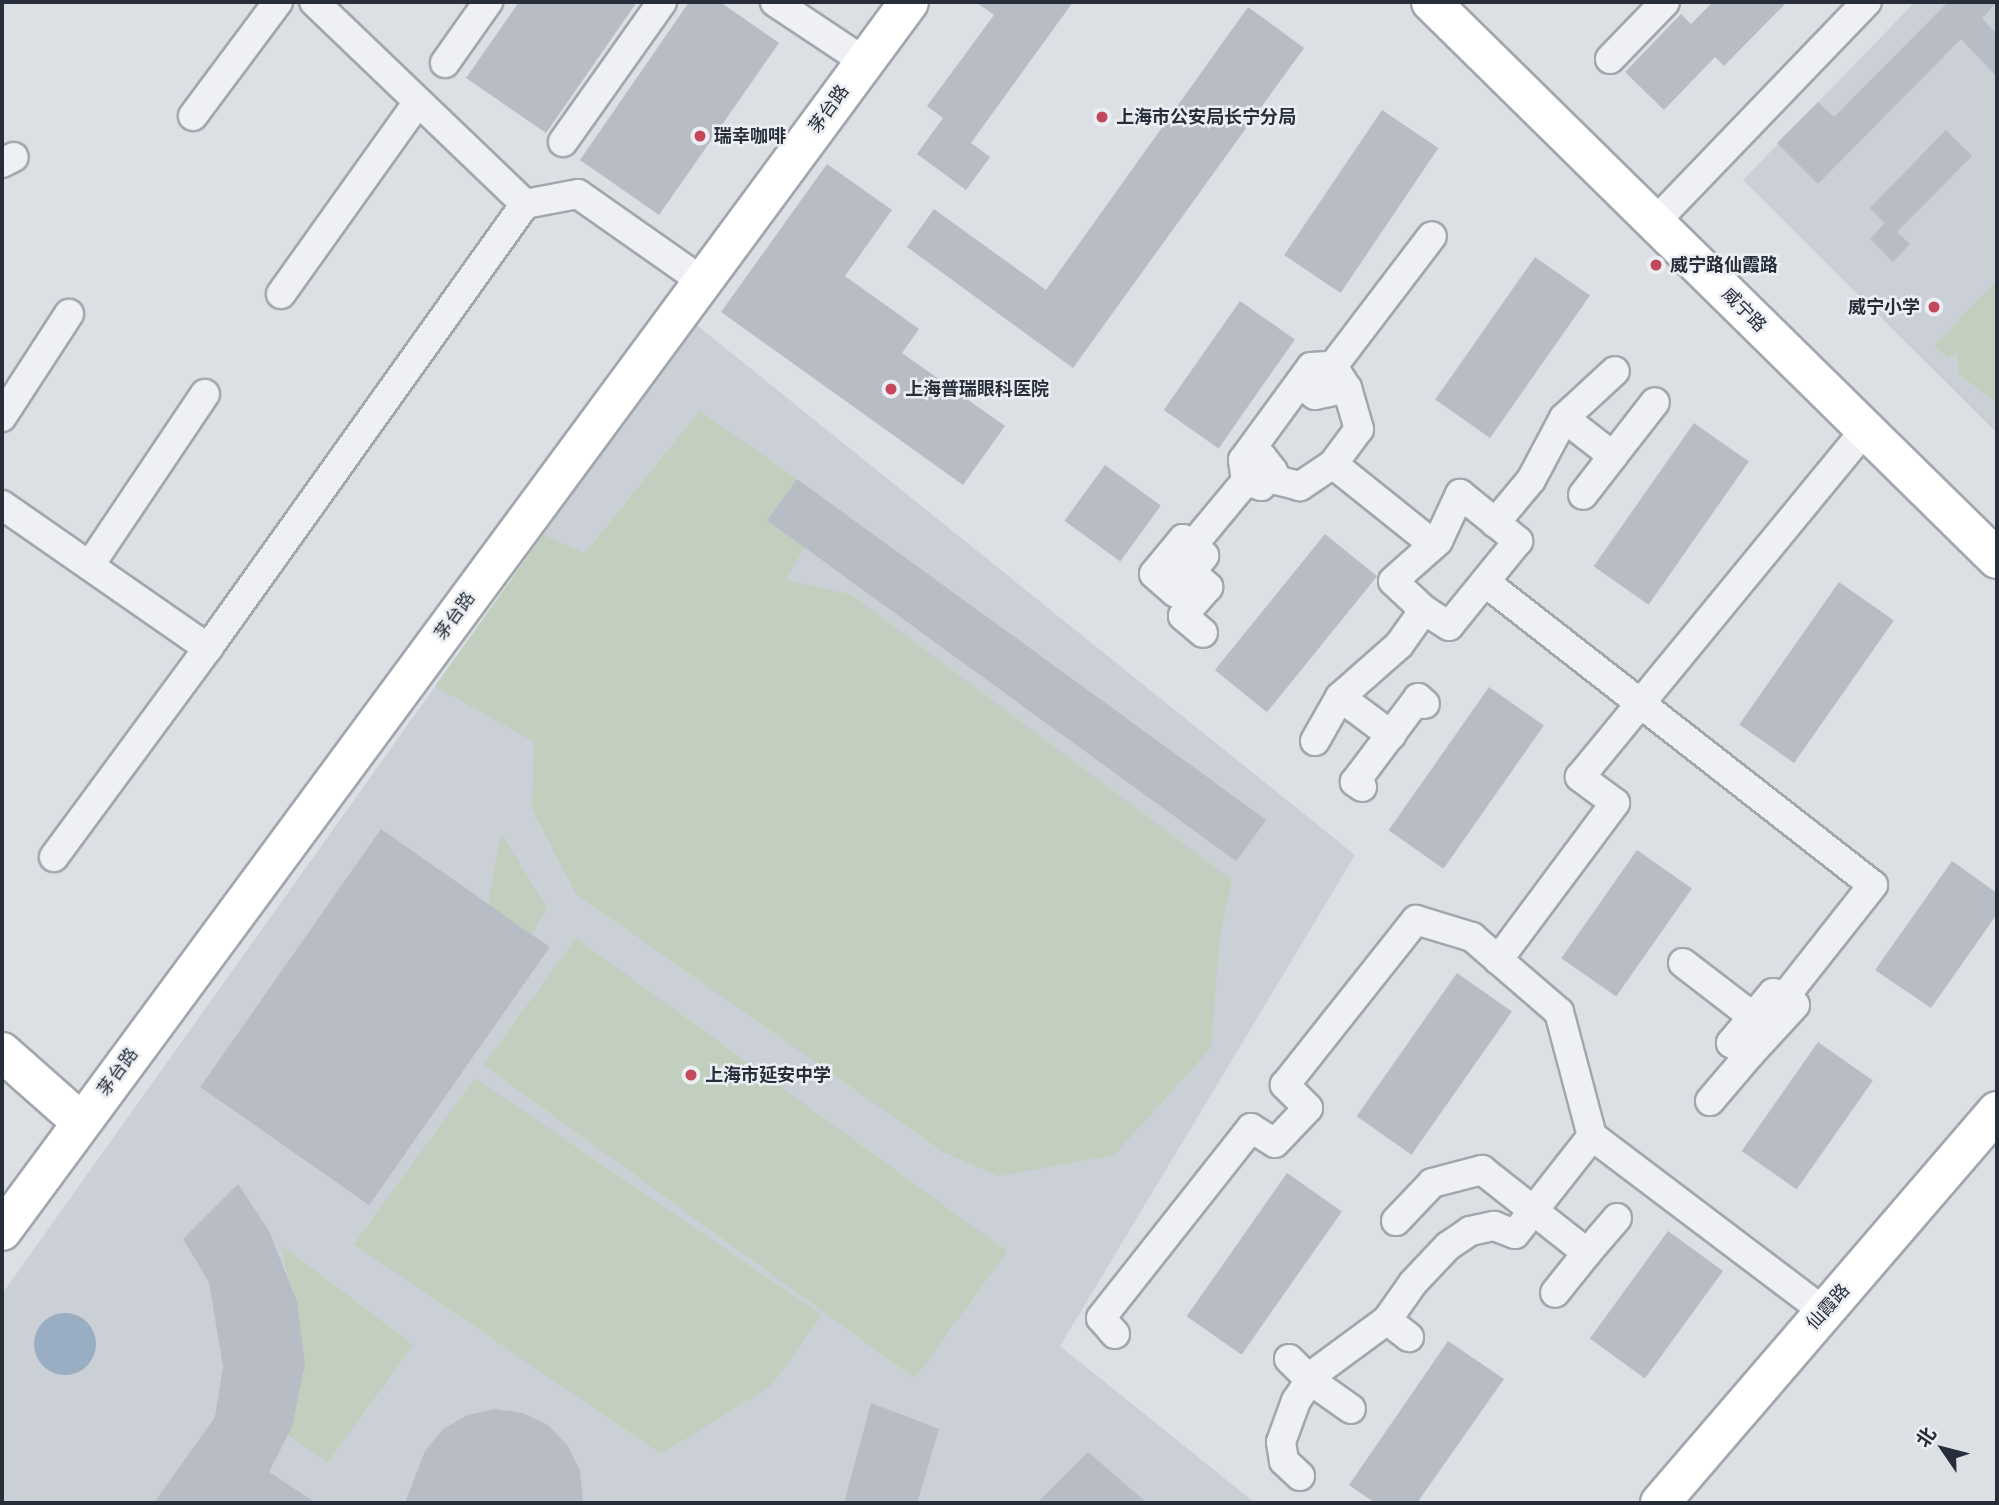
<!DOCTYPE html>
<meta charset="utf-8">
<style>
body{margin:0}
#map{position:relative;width:1999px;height:1505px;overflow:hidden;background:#dce0e5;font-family:"Archivo Narrow","Noto Sans SC",sans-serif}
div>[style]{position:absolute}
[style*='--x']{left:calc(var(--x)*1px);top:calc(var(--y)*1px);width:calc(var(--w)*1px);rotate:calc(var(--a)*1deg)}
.built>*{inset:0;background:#cbcfd6}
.green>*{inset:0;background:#c2cfbe;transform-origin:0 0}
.water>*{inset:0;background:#99aec3}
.round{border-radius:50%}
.building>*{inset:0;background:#b7bcc5;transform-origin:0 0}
.roads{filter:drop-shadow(2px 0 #a2a7ae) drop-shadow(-2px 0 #a2a7ae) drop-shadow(0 2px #a2a7ae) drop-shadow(0 -2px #a2a7ae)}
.street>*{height:28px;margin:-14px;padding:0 14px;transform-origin:14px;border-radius:14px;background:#eff0f4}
.secondary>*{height:38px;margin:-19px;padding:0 19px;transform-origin:19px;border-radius:19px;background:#fff}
.dots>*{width:19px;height:19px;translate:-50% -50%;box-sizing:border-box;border:4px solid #ebeff3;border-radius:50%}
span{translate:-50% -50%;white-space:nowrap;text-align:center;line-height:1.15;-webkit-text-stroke:5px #ebeff3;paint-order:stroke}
.street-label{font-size:18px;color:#272e3a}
.poi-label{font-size:18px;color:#272e3a;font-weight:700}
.left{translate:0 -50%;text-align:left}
.right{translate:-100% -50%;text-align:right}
.frame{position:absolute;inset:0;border:4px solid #272e3a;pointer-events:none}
.north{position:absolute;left:1908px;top:1414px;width:70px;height:70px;-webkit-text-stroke:5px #ebeff3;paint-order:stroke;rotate:305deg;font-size:19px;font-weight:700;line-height:28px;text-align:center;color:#272e3a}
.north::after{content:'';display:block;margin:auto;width:24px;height:32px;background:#272e3a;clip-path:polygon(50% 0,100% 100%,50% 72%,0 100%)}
</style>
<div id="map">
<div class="built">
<div style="clip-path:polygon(1915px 2px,1997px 2px,1997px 433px,1743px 180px)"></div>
<div style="clip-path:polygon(694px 323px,1355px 855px,1060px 1346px,1255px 1503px,2px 1503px,2px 1294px)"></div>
</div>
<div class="green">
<div style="clip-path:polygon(1997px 280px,1997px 403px,1959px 374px,1957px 352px,1948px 358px,1934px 346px)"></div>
<div style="clip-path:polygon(700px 411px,797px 479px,767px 520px,805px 548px,785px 579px,852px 595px,1232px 880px,1220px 935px,1211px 1048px,1114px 1155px,999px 1176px,945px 1153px,576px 894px,532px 809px,534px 742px,435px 686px,543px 535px,585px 553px)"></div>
<div style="clip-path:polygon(501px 833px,547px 908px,532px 935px,488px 904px)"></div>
<div style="left:576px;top:938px;width:533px;height:157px;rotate:36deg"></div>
<div style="clip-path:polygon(475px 1078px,822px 1315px,772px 1385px,661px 1454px,354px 1244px)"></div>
<div style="clip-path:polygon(281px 1245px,413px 1345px,328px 1462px,288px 1435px,302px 1342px)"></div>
</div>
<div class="water">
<div class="round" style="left:34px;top:1313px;width:62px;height:62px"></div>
</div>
<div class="building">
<div style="clip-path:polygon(519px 2px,637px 2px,546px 133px,466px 78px)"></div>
<div style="clip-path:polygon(689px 2px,720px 2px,779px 43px,659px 215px,580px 160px)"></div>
<div style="clip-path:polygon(976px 2px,1073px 2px,971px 143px,990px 157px,966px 190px,917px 154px,943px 118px,927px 106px,994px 15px)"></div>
<div style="clip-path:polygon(1713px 2px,1787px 2px,1724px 66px,1715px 57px,1664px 110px,1625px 72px,1681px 14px,1691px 24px)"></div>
<div style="clip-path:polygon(1948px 2px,1997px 2px,1982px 18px,1997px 35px,1997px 77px,1961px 39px,1818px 184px,1777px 143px,1818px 102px,1834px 117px)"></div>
<div style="clip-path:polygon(1248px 7px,1304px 48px,1073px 368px,907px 247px,934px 209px,1046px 290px)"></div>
<div style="left:1382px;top:110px;width:68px;height:175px;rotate:34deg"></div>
<div style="clip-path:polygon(1946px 130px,1972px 156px,1897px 232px,1910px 244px,1893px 262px,1870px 239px,1885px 223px,1870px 208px)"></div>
<div style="clip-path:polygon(827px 164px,892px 210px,845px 276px,919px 329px,902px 353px,1005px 426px,963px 485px,721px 312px)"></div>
<div style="left:1535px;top:257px;width:67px;height:174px;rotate:35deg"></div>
<div style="left:1240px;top:301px;width:67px;height:133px;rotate:35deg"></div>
<div style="left:1694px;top:423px;width:67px;height:175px;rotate:35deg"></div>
<div style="left:1105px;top:465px;width:69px;height:69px;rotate:36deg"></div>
<div style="left:797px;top:479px;width:580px;height:51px;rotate:36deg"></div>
<div style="left:1325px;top:534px;width:67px;height:175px;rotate:39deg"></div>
<div style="left:1839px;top:582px;width:67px;height:174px;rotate:35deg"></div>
<div style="left:1489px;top:687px;width:67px;height:175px;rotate:35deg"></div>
<div style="left:381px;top:829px;width:206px;height:315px;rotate:35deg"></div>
<div style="left:1637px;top:850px;width:67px;height:132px;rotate:35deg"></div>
<div style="clip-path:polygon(1952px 861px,1997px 893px,1997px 914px,1931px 1008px,1875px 970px)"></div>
<div style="left:1457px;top:973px;width:67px;height:175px;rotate:35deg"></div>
<div style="left:1818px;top:1042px;width:67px;height:133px;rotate:35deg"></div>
<div style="left:1287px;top:1173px;width:67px;height:175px;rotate:35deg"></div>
<div style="clip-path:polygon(238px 1184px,269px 1231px,297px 1302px,305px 1364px,292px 1427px,269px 1472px,316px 1503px,154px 1503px,215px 1417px,223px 1367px,209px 1282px,183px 1239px)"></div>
<div style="left:1668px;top:1231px;width:68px;height:133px;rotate:36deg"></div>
<div style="clip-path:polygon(1448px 1341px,1504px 1379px,1417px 1503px,1375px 1503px,1349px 1485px)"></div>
<div style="clip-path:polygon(871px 1403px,939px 1429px,917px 1503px,844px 1503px)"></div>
<div style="clip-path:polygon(495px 1409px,523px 1413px,548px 1425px,568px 1446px,580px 1471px,583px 1503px,405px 1503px,425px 1451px,443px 1429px,468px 1415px)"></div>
<div style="clip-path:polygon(1088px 1452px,1147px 1503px,1037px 1503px)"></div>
</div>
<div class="roads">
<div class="street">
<div style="--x:775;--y:2;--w:108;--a:33.7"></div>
<div style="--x:1610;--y:59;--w:79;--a:-46"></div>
<div style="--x:445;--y:63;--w:75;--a:-54.8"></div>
<div style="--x:193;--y:116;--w:142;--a:-53.3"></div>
<div style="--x:563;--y:142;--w:171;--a:-54.7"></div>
<div style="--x:2;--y:163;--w:13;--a:-27"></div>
<div style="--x:525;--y:204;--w:54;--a:-10.7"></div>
<div style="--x:578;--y:194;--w:151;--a:35.1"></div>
<div style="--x:1654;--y:223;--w:307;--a:-46.1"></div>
<div style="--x:281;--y:294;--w:234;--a:-54.5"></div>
<div style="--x:1333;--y:366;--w:163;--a:-52.7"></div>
<div style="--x:1300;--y:383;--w:19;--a:39"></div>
<div style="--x:1315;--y:395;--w:33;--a:-12"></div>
<div style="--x:2;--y:417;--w:123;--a:-57"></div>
<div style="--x:1564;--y:418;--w:62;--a:37.8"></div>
<div style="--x:1613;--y:456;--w:49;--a:127.6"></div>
<div style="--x:1613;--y:456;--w:68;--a:-52.1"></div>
<div style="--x:1243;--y:460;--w:115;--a:-53.8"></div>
<div style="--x:1311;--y:367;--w:22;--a:-3"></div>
<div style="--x:1333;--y:366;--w:26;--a:58"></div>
<div style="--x:1347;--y:388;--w:43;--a:73.7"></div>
<div style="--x:1359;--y:429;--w:44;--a:126.6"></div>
<div style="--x:1333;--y:464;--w:40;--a:146"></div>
<div style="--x:1300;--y:486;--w:33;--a:-166"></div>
<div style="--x:1333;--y:464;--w:129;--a:38.7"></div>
<div style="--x:2;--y:505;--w:251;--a:34.8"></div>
<div style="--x:208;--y:648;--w:546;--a:-54.47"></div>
<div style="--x:525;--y:204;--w:292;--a:-136.2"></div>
<div style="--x:1495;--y:523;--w:56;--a:-50.1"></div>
<div style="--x:1531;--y:480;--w:70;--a:-62"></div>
<div style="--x:1564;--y:418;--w:69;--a:-42.7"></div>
<div style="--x:1192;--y:546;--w:85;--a:-50.3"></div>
<div style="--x:1246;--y:481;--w:16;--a:18"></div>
<div style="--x:1261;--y:486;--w:19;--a:-51"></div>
<div style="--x:1273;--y:471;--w:18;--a:-128"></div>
<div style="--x:1262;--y:457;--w:19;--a:171"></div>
<div style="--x:1243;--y:460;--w:21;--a:82"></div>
<div style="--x:90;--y:565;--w:206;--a:-56.1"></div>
<div style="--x:1191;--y:572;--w:21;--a:-51"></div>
<div style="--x:1204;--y:556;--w:27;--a:-141"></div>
<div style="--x:1183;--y:539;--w:45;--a:129.6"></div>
<div style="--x:1154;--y:574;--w:28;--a:41"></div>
<div style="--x:1175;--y:592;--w:26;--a:-51"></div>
<div style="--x:1191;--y:572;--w:23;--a:41"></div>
<div style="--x:1208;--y:587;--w:38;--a:131"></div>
<div style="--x:1183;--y:616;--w:26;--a:40"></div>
<div style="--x:1485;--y:582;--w:492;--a:38"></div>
<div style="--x:1873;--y:885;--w:140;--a:128.3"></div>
<div style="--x:1786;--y:995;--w:13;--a:48"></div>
<div style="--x:1795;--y:1005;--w:67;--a:132.6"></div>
<div style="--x:1750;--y:1054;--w:22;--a:-150"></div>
<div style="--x:1731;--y:1043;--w:65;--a:-50"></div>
<div style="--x:1773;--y:993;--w:13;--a:9"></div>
<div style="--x:1340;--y:697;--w:64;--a:36.7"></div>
<div style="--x:1315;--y:741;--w:51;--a:-60.4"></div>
<div style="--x:1340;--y:697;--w:79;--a:-41.4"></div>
<div style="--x:1399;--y:645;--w:43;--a:-54.5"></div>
<div style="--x:1424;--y:610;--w:42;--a:-136.9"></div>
<div style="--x:1393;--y:581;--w:60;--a:-41.6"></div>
<div style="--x:1438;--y:541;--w:52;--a:-64.9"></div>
<div style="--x:1460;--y:494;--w:75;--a:39"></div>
<div style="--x:1518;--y:541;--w:109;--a:129.1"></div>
<div style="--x:1449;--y:626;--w:30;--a:-147"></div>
<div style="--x:1362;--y:787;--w:9;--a:-144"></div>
<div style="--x:1355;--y:782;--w:105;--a:-53.1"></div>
<div style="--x:1418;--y:698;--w:9;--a:41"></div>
<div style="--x:54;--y:857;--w:260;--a:-53.6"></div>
<div style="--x:1498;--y:960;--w:196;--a:-53.3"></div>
<div style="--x:1615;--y:803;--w:44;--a:-143.4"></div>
<div style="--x:1580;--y:777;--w:449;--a:-50.6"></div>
<div style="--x:1683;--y:963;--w:88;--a:37.6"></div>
<div style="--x:1710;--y:1101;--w:62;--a:-49.6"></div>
<div style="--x:1396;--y:1221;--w:52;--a:-46.5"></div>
<div style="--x:1432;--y:1183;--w:52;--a:-14.6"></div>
<div style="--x:1482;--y:1170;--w:134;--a:38.3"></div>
<div style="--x:1587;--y:1253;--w:51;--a:128.7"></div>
<div style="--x:1587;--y:1253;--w:46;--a:-49.4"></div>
<div style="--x:1387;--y:1320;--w:28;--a:38"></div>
<div style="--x:1115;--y:1334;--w:21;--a:-131"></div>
<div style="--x:1101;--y:1318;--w:242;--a:-51.7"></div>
<div style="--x:1251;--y:1128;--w:28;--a:32"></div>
<div style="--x:1275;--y:1143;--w:48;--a:-46.7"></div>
<div style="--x:1308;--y:1108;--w:33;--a:-135"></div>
<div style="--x:1285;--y:1085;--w:211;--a:-51.6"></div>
<div style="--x:1416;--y:920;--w:59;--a:16.9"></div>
<div style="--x:1472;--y:937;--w:115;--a:40.8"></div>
<div style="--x:1559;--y:1012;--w:128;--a:75.1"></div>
<div style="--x:1289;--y:1359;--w:30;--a:45"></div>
<div style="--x:1310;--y:1380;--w:50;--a:35.3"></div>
<div style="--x:1300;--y:1476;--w:22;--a:-137"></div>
<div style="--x:1284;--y:1461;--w:19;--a:-99"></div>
<div style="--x:1281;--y:1442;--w:44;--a:-69.9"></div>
<div style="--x:1296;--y:1401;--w:34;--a:-56"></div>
<div style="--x:1315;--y:1373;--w:89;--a:-36.4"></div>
<div style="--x:1387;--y:1320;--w:45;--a:-54.9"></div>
<div style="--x:1413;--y:1283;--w:51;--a:-46.6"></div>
<div style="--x:1448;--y:1246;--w:27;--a:-34"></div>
<div style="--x:1470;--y:1231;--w:25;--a:-12"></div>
<div style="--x:1494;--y:1226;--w:22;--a:21"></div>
<div style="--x:1515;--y:1234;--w:125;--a:-51.8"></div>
<div style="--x:1592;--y:1136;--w:290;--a:37.1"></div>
</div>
<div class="secondary">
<div style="--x:1431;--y:2;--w:794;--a:44.54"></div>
<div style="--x:2;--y:1052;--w:106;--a:41.5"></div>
<div style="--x:2;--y:1231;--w:1527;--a:-53.57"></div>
<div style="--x:1660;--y:1503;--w:517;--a:-49.31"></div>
</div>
</div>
<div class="dots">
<div style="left:1102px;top:117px;background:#c4485b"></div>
<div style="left:700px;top:136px;background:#c4485b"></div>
<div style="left:1656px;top:265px;background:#c4485b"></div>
<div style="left:1934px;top:307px;background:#c4485b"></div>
<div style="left:891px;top:389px;background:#c4485b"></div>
<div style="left:691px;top:1075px;background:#c4485b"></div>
</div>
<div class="street-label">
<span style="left:829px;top:109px;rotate:-54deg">茅台路</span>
<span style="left:1744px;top:310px;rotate:45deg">威宁路</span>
<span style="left:455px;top:616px;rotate:-54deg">茅台路</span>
<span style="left:118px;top:1072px;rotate:-54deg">茅台路</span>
<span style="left:1828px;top:1307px;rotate:-48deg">仙霞路</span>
</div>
<div class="poi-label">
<span class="left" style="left:1116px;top:117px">上海市公安局长宁分局</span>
<span class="left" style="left:714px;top:136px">瑞幸咖啡</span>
<span class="left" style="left:1670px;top:265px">威宁路仙霞路</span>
<span class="right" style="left:1920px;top:307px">威宁小学</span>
<span class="left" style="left:905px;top:389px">上海普瑞眼科医院</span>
<span class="left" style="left:705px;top:1075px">上海市延安中学</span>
</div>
<div class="frame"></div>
<div class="north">北</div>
</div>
